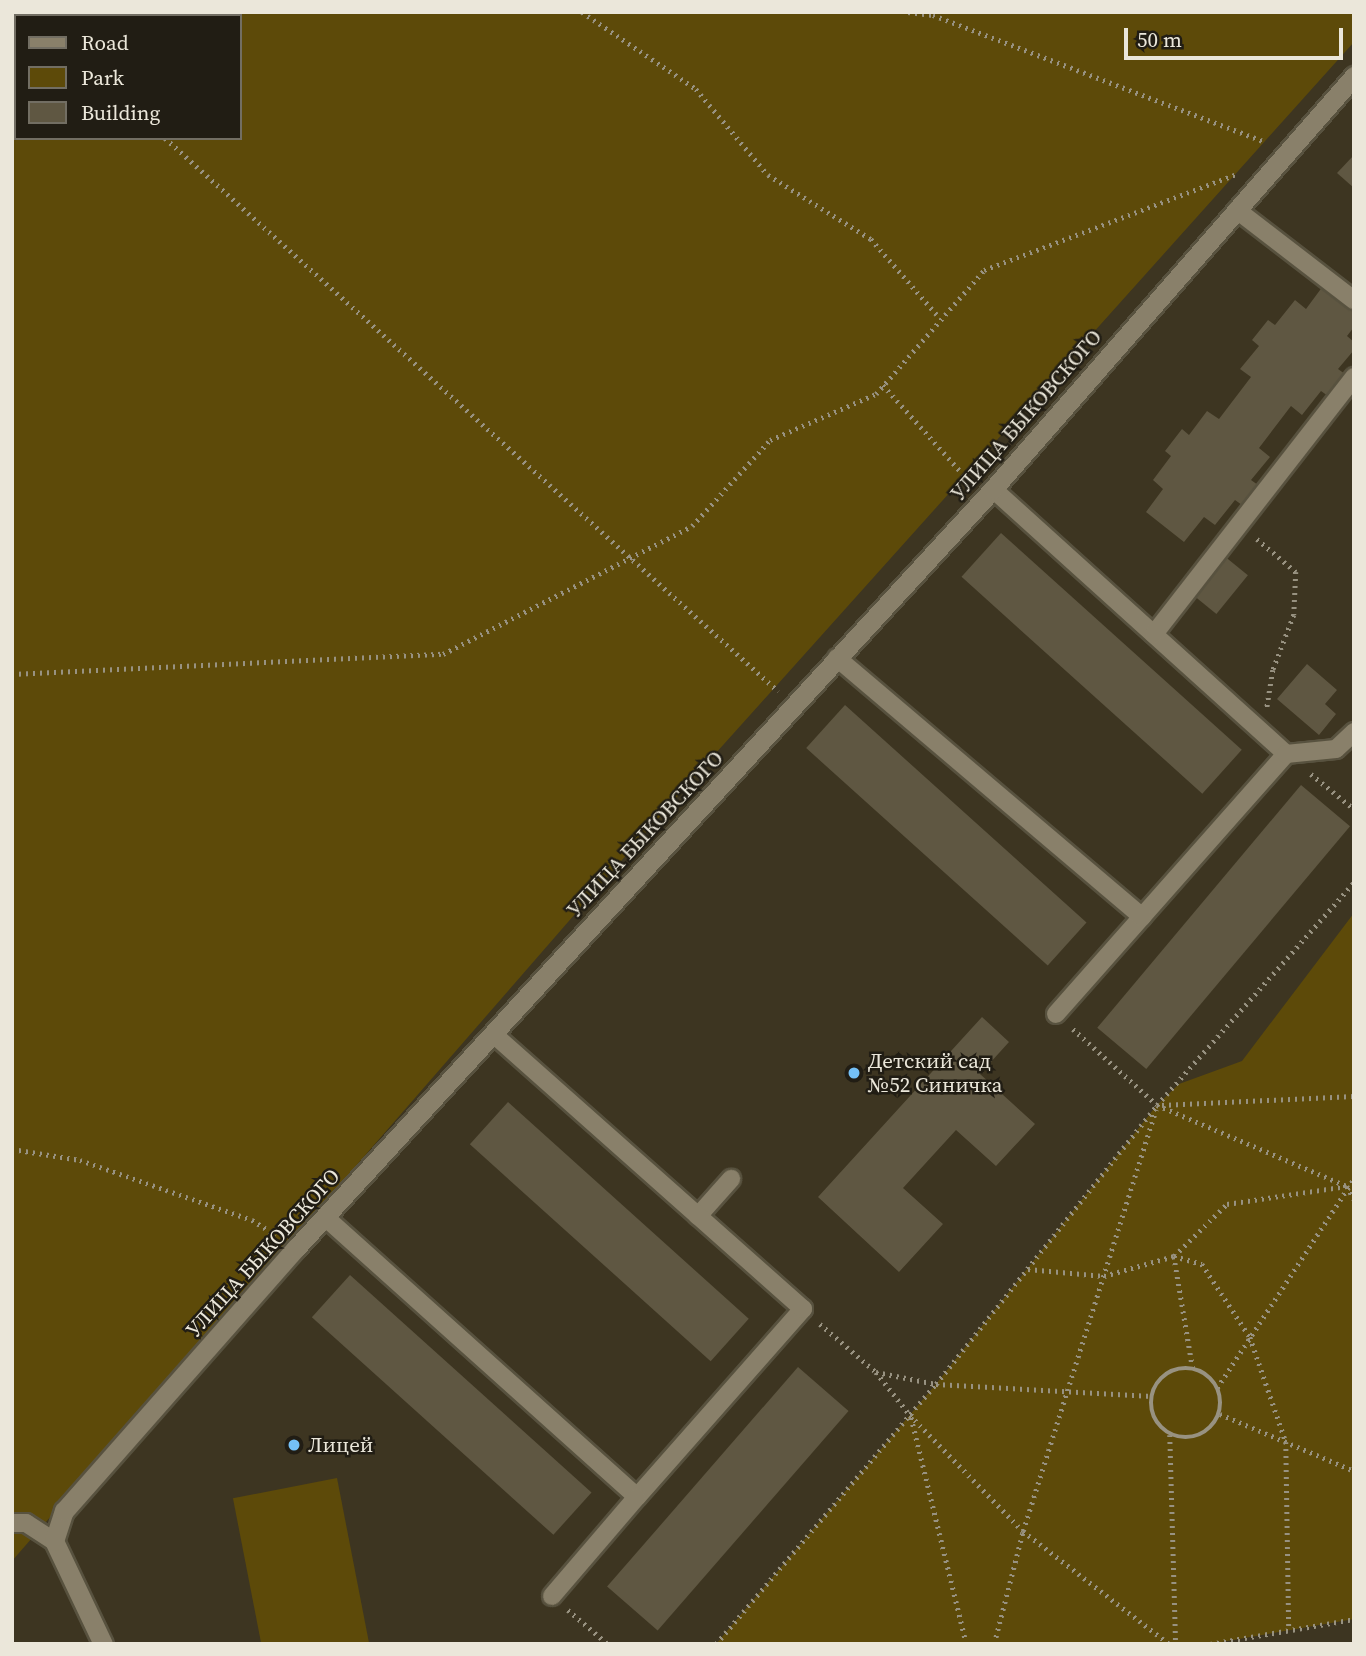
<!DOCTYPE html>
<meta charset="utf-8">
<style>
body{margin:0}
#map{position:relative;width:1366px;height:1656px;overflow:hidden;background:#3d3521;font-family:"Source Serif 4",serif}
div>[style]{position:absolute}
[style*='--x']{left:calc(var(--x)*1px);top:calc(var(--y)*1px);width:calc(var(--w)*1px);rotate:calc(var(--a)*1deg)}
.green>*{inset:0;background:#5d4a09;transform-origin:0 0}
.building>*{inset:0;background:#5f5742;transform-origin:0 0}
.path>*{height:4.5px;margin-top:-2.25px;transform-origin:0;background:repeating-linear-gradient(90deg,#989281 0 2px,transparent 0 7px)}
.path>.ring{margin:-2.25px;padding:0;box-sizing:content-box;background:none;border:4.5px solid #989281;border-radius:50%}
.roads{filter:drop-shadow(2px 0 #58523f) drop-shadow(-2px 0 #58523f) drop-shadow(0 2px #58523f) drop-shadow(0 -2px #58523f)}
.service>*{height:18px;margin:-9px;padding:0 9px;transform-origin:9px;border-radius:9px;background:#89806a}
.minor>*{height:19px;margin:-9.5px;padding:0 9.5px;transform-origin:9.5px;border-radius:9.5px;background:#89806a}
.dots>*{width:19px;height:19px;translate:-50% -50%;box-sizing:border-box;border:4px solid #211d14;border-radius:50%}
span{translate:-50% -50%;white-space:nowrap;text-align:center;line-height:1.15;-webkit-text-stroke:5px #211d14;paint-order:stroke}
.street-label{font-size:21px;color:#ebe7da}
.poi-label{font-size:21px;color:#ebe7da}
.left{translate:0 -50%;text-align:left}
.frame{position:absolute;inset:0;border:14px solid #ebe7da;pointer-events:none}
.legend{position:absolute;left:14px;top:14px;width:228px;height:126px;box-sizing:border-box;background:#211d14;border:2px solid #726e63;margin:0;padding:9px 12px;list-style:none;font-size:21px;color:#ebe7da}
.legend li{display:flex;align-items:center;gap:14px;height:35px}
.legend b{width:35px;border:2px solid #726e63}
.scale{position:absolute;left:1124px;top:28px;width:219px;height:32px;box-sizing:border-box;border:4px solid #ebe7da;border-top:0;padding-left:9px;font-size:21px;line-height:24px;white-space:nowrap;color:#ebe7da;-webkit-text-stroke:5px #211d14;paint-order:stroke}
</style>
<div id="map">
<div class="green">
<div style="clip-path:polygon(evenodd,12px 12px,1354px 12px,1354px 42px,689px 783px,12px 1561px,12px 12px,16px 16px,240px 16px,240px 138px,16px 138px,16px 16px)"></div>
<div style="clip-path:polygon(1354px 913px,1354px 1619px,1210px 1644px,716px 1644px,936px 1384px,1157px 1105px,1179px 1084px,1242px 1061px)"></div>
<div style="left:337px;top:1478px;width:169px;height:106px;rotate:79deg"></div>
</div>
<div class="building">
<div style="clip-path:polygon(1354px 155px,1354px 188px,1337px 173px)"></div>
<div style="clip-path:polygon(1323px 286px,1354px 310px,1354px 327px,1347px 336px,1354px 342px,1354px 350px,1338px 369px,1345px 374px,1328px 396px,1321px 391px,1302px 415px,1291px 406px,1259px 448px,1270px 457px,1251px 480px,1258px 485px,1242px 505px,1235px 500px,1215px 525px,1204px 517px,1184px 542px,1146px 512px,1163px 489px,1153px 480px,1171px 456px,1165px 451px,1182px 429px,1189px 435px,1207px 411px,1219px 419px,1251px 377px,1240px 369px,1259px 346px,1252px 340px,1268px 320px,1275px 325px,1295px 300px,1306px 309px)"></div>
<div style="left:1001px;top:533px;width:324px;height:59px;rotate:42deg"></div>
<div style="left:1223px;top:555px;width:32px;height:50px;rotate:39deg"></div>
<div style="clip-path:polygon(1307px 664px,1337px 690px,1325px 704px,1336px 714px,1319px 735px,1277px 699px)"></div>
<div style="left:845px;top:705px;width:325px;height:58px;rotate:42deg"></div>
<div style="left:1301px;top:785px;width:64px;height:317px;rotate:40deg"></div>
<div style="clip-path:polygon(982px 1017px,1009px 1042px,980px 1074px,1035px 1124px,996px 1166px,956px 1130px,903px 1188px,943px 1224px,899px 1272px,818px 1197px)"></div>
<div style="left:508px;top:1102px;width:324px;height:57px;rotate:42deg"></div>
<div style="left:350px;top:1275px;width:325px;height:57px;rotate:42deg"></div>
<div style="left:798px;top:1367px;width:67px;height:291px;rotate:41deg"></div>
</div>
<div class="path">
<div style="--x:26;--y:12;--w:5;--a:53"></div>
<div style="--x:582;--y:12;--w:138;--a:34"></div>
<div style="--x:696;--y:89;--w:112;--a:50.1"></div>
<div style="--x:768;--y:175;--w:121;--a:31.9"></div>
<div style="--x:871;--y:239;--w:103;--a:48.9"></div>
<div style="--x:908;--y:12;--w:25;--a:7"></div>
<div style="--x:933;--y:15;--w:355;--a:20.9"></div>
<div style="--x:165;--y:138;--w:826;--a:42.05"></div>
<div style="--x:883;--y:385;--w:129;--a:48.1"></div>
<div style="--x:1257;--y:539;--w:51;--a:40.2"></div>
<div style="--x:1296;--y:572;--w:43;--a:92.7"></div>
<div style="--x:1294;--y:615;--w:59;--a:110.9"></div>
<div style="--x:1273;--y:670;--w:38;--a:99"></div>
<div style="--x:12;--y:674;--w:431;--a:-2.7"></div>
<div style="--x:443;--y:654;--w:280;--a:-27.2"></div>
<div style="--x:692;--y:526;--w:116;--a:-47.8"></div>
<div style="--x:770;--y:440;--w:116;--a:-23.5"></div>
<div style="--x:876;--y:394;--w:164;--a:-48.9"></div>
<div style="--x:984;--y:270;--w:271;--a:-20.8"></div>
<div style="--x:1311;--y:774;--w:55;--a:39.1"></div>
<div style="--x:1073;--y:1029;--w:113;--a:42.1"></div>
<div style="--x:1157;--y:1105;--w:207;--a:23.1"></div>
<div style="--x:1347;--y:1186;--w:15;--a:62"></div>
<div style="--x:1162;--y:1105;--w:192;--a:-2.7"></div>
<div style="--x:12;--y:1149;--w:69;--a:9.2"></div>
<div style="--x:80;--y:1160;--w:182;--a:19.2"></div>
<div style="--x:252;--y:1220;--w:28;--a:32"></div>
<div style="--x:1174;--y:1256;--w:29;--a:16"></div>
<div style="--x:1202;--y:1264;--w:87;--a:56.7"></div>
<div style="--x:1250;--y:1337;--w:111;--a:71.1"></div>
<div style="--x:1286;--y:1442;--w:188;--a:89.1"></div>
<div style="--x:1174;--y:1256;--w:115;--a:80.5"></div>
<div style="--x:1028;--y:1269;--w:76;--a:5.3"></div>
<div style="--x:1104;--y:1276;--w:73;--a:-15.9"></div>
<div style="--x:1174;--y:1256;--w:74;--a:-44.5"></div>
<div style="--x:1227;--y:1204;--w:121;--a:-8.5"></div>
<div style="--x:820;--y:1324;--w:74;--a:40.6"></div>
<div style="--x:876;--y:1372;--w:55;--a:51.7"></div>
<div class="ring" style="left:1151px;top:1368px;width:65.5px;height:65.5px"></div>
<div style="--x:876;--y:1372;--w:61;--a:11.3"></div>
<div style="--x:936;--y:1384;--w:216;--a:3.2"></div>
<div style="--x:1217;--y:1388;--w:250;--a:-56.8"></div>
<div style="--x:1220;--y:1414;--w:146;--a:23"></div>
<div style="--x:1170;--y:1435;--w:209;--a:88.4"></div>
<div style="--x:568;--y:1610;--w:52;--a:40.4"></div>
<div style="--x:716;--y:1644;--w:341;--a:-49.8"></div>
<div style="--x:936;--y:1384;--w:356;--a:-51.6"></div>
<div style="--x:1157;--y:1105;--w:298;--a:-48.5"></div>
<div style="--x:966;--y:1644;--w:236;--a:-103.7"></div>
<div style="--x:910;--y:1415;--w:162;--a:45.8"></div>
<div style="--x:1023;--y:1531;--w:185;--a:37.7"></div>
<div style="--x:994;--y:1644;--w:117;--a:-75.6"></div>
<div style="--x:1023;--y:1531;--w:442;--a:-72.5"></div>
<div style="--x:1210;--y:1644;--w:146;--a:-9.8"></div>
</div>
<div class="roads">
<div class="service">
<div style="--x:1237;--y:210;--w:148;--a:37.6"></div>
<div style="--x:993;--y:489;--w:395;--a:42.1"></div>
<div style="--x:1286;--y:754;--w:347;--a:131.5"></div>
<div style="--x:1154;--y:634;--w:326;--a:-52.1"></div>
<div style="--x:837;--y:658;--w:400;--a:40.3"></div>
<div style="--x:1286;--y:754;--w:50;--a:-5.7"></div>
<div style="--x:1336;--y:749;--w:25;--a:-43"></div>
<div style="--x:698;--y:1216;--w:50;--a:-48.3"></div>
<div style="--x:325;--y:1217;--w:419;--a:41.9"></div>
<div style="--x:637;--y:1497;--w:251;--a:-48.6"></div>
<div style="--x:803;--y:1309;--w:414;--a:-138.4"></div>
<div style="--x:12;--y:1523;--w:14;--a:0"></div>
<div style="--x:26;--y:1523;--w:33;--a:33"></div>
<div style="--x:552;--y:1596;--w:130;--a:-49.4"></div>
</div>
<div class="minor">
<div style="--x:103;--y:1644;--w:114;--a:-115.4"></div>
<div style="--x:54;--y:1541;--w:32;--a:-72"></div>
<div style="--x:64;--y:1511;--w:351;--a:-48.6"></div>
<div style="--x:296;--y:1248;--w:1030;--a:-47.44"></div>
<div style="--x:993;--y:489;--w:549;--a:-48.84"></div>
</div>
</div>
<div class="dots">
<div style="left:854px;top:1073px;background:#74c0f6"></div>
<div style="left:294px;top:1445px;background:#74c0f6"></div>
</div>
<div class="street-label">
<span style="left:1026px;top:415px;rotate:-49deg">УЛИЦА БЫКОВСКОГО</span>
<span style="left:645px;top:834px;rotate:-47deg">УЛИЦА БЫКОВСКОГО</span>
<span style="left:263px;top:1253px;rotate:-48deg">УЛИЦА БЫКОВСКОГО</span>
</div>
<div class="poi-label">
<span class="left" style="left:868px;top:1073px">Детский сад<br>№52 Синичка</span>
<span class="left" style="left:308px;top:1445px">Лицей</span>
</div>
<div class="frame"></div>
<ul class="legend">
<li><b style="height:9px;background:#89806a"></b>Road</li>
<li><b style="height:19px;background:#5d4a09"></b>Park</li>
<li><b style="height:19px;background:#5f5742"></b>Building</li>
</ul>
<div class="scale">50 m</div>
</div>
